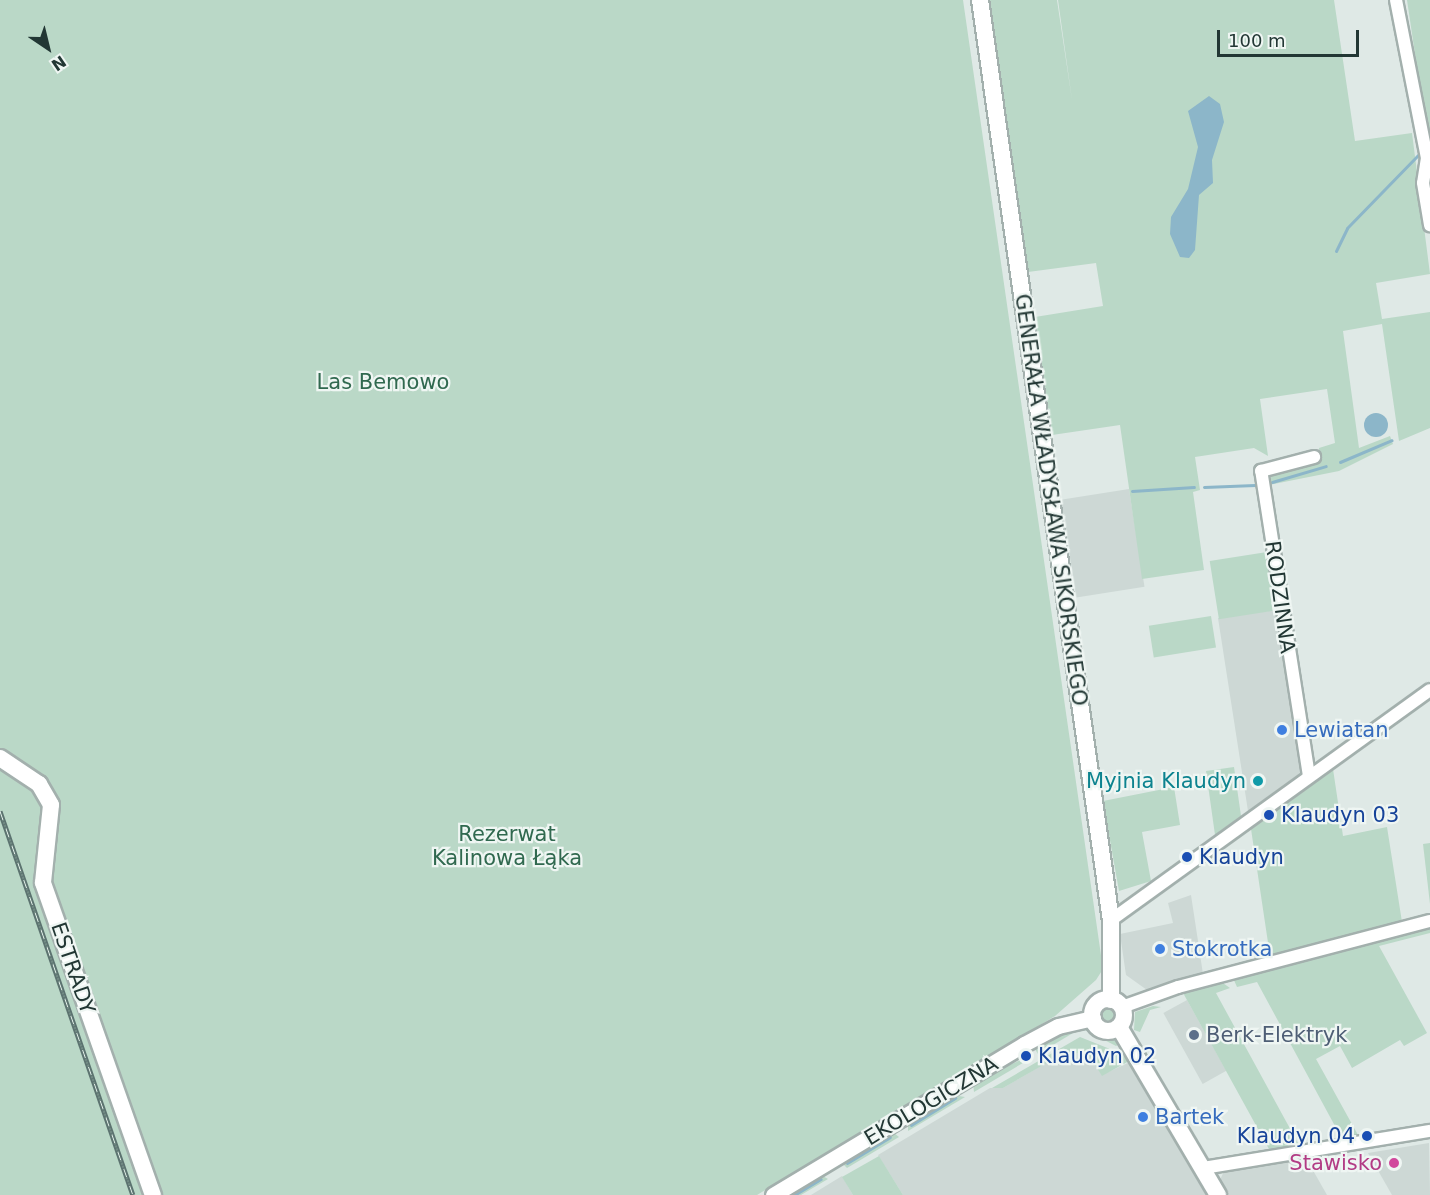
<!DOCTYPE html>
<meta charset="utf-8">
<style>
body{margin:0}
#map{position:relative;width:1430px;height:1195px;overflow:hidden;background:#dfe9e6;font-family:"DejaVu Sans",sans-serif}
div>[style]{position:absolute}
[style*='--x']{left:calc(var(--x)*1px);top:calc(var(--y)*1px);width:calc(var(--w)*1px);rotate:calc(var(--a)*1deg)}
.built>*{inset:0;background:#cdd8d5;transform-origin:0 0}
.green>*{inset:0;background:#bad8c7;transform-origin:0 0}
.round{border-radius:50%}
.water>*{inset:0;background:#8cb6c9}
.stream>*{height:3px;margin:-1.5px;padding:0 1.5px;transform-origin:1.5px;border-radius:1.5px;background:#8cb6c9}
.roads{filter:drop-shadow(2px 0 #a3b0ad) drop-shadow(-2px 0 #a3b0ad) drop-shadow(0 2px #a3b0ad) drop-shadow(0 -2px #a3b0ad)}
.minor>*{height:12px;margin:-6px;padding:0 6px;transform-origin:6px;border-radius:6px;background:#fff}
.tertiary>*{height:15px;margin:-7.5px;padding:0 7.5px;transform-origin:7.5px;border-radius:7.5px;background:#fff}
.secondary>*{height:16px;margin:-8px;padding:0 8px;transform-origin:8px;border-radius:8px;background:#fff}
.secondary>.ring{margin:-8px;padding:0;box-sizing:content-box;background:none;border:16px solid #fff;border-radius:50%}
.rail>*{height:5px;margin-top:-2.5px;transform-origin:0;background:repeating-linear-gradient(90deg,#eff6f3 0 9px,#5c7370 0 18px);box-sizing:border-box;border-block:2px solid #5c7370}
.dots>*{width:16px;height:16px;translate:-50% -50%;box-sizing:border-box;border:3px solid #eff6f3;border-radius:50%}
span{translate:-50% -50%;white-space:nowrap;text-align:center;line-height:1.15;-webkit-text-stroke:4.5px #eff6f3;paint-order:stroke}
.park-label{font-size:21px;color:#30694f}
.street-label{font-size:21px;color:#223734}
.shop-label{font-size:21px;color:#366cbe}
.left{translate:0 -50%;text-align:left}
.culture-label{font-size:21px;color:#0d838f}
.right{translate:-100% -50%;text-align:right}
.transit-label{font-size:21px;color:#164399}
.service-label{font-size:21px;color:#4e5e75}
.hotel-label{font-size:21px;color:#b23c85}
.north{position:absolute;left:18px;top:18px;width:60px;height:60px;-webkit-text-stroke:4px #eff6f3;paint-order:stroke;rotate:145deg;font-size:16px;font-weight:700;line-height:24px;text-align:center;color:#223734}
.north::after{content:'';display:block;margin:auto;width:21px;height:27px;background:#223734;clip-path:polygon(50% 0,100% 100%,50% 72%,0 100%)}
.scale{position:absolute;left:1217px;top:30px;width:142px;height:27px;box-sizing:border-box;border:3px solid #223734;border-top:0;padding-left:8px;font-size:18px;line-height:21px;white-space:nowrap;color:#223734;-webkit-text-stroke:4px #eff6f3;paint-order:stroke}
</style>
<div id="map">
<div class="built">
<div style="left:1129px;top:489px;width:99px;height:69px;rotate:81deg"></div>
<div style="clip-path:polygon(1276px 610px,1302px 773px,1248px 811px,1218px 618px)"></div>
<div style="clip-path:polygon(1191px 895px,1203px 974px,1147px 990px,1126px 975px,1120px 934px,1173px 923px,1168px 903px)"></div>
<div style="left:1187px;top:1000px;width:81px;height:27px;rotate:61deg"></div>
<div style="clip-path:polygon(1086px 1051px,1102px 1075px,1130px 1062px,1208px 1195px,903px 1195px,878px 1155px,990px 1088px,1003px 1088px,1051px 1060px)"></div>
<div style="clip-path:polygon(1429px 1143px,1430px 1195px,1392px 1195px,1368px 1153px)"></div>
<div style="clip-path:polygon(1306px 1158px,1327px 1195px,1228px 1195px,1220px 1180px,1225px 1169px)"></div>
<div style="clip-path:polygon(842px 1176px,853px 1195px,811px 1195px)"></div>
</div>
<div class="green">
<div style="clip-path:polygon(0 0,963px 0,1103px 969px,1096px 980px,1055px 1016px,757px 1195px,158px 1195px,51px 881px,57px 812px,40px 776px,0 752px)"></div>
<div style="clip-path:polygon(988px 0,1057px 0,1072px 100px,1058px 0,1334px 0,1355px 141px,1412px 133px,1430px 274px,1376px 283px,1382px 319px,1430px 312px,1430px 428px,1399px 441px,1382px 324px,1343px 331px,1359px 448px,1390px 436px,1393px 444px,1339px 471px,1269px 485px,1272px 474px,1320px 463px,1319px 448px,1335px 443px,1327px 389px,1260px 399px,1268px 456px,1254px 448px,1195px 457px,1200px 490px,1193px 492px,1204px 570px,1142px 579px,1120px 425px,1052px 435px,1035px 317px,1103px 306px,1096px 263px,1028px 272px)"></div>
<div style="clip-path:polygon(1407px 0,1430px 0,1430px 155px)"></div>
<div style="left:1267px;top:552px;width:59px;height:58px;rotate:81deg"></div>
<div style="left:1211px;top:616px;width:32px;height:63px;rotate:81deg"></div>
<div style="clip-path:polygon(0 764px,30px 783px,41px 803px,41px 862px,148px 1195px,0 1195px)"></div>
<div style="clip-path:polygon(1234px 767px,1241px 816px,1215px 835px,1206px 771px)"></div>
<div style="clip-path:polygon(1333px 769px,1343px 836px,1387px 827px,1402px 922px,1270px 956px,1251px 829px)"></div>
<div style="clip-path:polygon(1174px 787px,1180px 825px,1142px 832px,1151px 881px,1119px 891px,1103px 801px)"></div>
<div style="clip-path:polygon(1430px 843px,1430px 904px,1423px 844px)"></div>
<div style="clip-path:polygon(1430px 926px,1430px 933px,1379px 946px,1427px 1033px,1404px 1046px,1400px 1040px,1352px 1068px,1340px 1046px,1316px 1059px,1358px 1135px,1342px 1139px,1257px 982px,1237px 987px,1233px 978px)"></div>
<div style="clip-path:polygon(1220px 981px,1230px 988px,1216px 993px,1299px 1145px,1269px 1149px,1182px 991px)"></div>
<div class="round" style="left:1098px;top:1005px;width:20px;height:20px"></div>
<div style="clip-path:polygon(1153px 1006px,1161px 1007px,1150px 1010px,1140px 1032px,1134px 1030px,1135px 1012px)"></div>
<div style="clip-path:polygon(1081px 1028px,1089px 1029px,1121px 1043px,1116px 1046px)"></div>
<div style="clip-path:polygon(1074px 1029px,1073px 1033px,1038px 1054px,1035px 1049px,1053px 1036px)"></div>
<div style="clip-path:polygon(1080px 1037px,1120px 1053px,1124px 1049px,1140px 1079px,1129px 1061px,1102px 1076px,1086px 1051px,1052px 1060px,1003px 1088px,992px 1088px)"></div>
<div style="clip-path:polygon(1032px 1055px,1033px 1057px,974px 1092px,973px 1083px,980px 1078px)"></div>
<div style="clip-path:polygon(953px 1095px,965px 1097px,908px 1131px,908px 1122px)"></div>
<div style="clip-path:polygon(894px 1133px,899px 1137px,847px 1168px,842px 1163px)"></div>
<div style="clip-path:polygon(879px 1156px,903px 1195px,853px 1195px,842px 1177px)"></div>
<div style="clip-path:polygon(821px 1175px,828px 1179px,801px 1195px,786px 1195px)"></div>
</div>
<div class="water">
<div style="clip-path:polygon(1209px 96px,1220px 104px,1224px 122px,1212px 160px,1213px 183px,1199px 195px,1195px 250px,1189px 258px,1180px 257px,1170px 234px,1171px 217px,1188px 189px,1198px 147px,1188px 111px)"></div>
<div class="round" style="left:1364px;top:413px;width:24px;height:24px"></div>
</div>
<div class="stream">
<div style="--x:1336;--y:251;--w:25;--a:-64"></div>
<div style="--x:1347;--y:228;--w:105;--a:-45.8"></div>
<div style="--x:1340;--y:462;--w:56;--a:-22.9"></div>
<div style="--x:1272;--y:482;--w:56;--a:-16.5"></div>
<div style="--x:1204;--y:487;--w:51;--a:-2.2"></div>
<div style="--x:1132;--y:491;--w:62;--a:-3.7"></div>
<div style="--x:911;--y:1125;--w:52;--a:-31.5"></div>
<div style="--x:847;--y:1163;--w:50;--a:-31.2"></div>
<div style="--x:794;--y:1195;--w:31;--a:-31"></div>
</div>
<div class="roads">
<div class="minor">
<div style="--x:1396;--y:0;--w:161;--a:78.9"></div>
<div style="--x:1427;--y:158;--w:25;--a:99"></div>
<div style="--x:1423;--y:183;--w:43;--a:80.5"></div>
<div style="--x:1309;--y:776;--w:309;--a:-98.9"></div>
<div style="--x:1261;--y:471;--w:55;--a:-14.8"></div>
<div style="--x:1111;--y:920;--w:393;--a:-35.8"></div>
<div style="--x:1122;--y:1007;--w:59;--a:-19.7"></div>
<div style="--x:1178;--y:987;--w:260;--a:-14.7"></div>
<div style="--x:1203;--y:1168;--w:230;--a:-9.3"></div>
</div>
<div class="tertiary">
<div style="--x:773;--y:1195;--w:293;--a:-31"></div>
<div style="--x:1024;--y:1044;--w:38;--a:-28"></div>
<div style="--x:1058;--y:1026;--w:36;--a:-13"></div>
</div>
<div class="secondary">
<div style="--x:980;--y:0;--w:929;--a:81.9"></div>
<div style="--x:1111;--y:920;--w:80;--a:90"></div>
<div style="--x:0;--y:758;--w:47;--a:33.7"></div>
<div style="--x:39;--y:784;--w:24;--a:60"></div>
<div style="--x:51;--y:805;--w:78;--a:95.9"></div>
<div style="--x:43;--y:883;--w:331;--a:70.6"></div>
<div class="ring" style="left:1092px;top:999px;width:16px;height:16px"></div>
<div style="--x:1119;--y:1027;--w:195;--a:59.5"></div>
</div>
</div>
<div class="rail">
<div style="--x:0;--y:811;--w:406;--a:70.9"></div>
</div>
<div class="dots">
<div style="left:1282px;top:730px;background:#3f7fe0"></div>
<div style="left:1258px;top:781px;background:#0f9aa8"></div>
<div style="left:1269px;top:815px;background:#1a4fb4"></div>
<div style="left:1187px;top:857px;background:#1a4fb4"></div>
<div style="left:1160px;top:949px;background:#3f7fe0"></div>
<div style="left:1194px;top:1035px;background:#5c6f8a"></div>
<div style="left:1026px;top:1056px;background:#1a4fb4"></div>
<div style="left:1143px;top:1117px;background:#3f7fe0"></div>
<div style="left:1367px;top:1136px;background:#1a4fb4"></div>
<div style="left:1394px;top:1163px;background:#d1479c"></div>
</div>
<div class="park-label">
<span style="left:383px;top:382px">Las Bemowo</span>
<span style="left:507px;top:846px">Rezerwat<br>Kalinowa Łąka</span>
</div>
<div class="street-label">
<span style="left:1051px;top:500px;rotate:82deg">GENERAŁA WŁADYSŁAWA SIKORSKIEGO</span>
<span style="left:1280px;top:597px;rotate:82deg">RODZINNA</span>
<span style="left:73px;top:968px;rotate:71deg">ESTRADY</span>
<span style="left:931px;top:1101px;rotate:-31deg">EKOLOGICZNA</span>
</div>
<div class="shop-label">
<span class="left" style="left:1294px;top:730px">Lewiatan</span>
<span class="left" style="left:1172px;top:949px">Stokrotka</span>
<span class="left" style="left:1155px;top:1117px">Bartek</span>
</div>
<div class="culture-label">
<span class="right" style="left:1246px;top:781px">Myjnia Klaudyn</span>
</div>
<div class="transit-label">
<span class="left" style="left:1281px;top:815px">Klaudyn 03</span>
<span class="left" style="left:1199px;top:857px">Klaudyn</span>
<span class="left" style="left:1038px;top:1056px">Klaudyn 02</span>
<span class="right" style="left:1355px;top:1136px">Klaudyn 04</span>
</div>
<div class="service-label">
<span class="left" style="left:1206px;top:1035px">Berk-Elektryk</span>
</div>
<div class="hotel-label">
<span class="right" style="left:1382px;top:1163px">Stawisko</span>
</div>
<div class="north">N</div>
<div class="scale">100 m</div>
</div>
